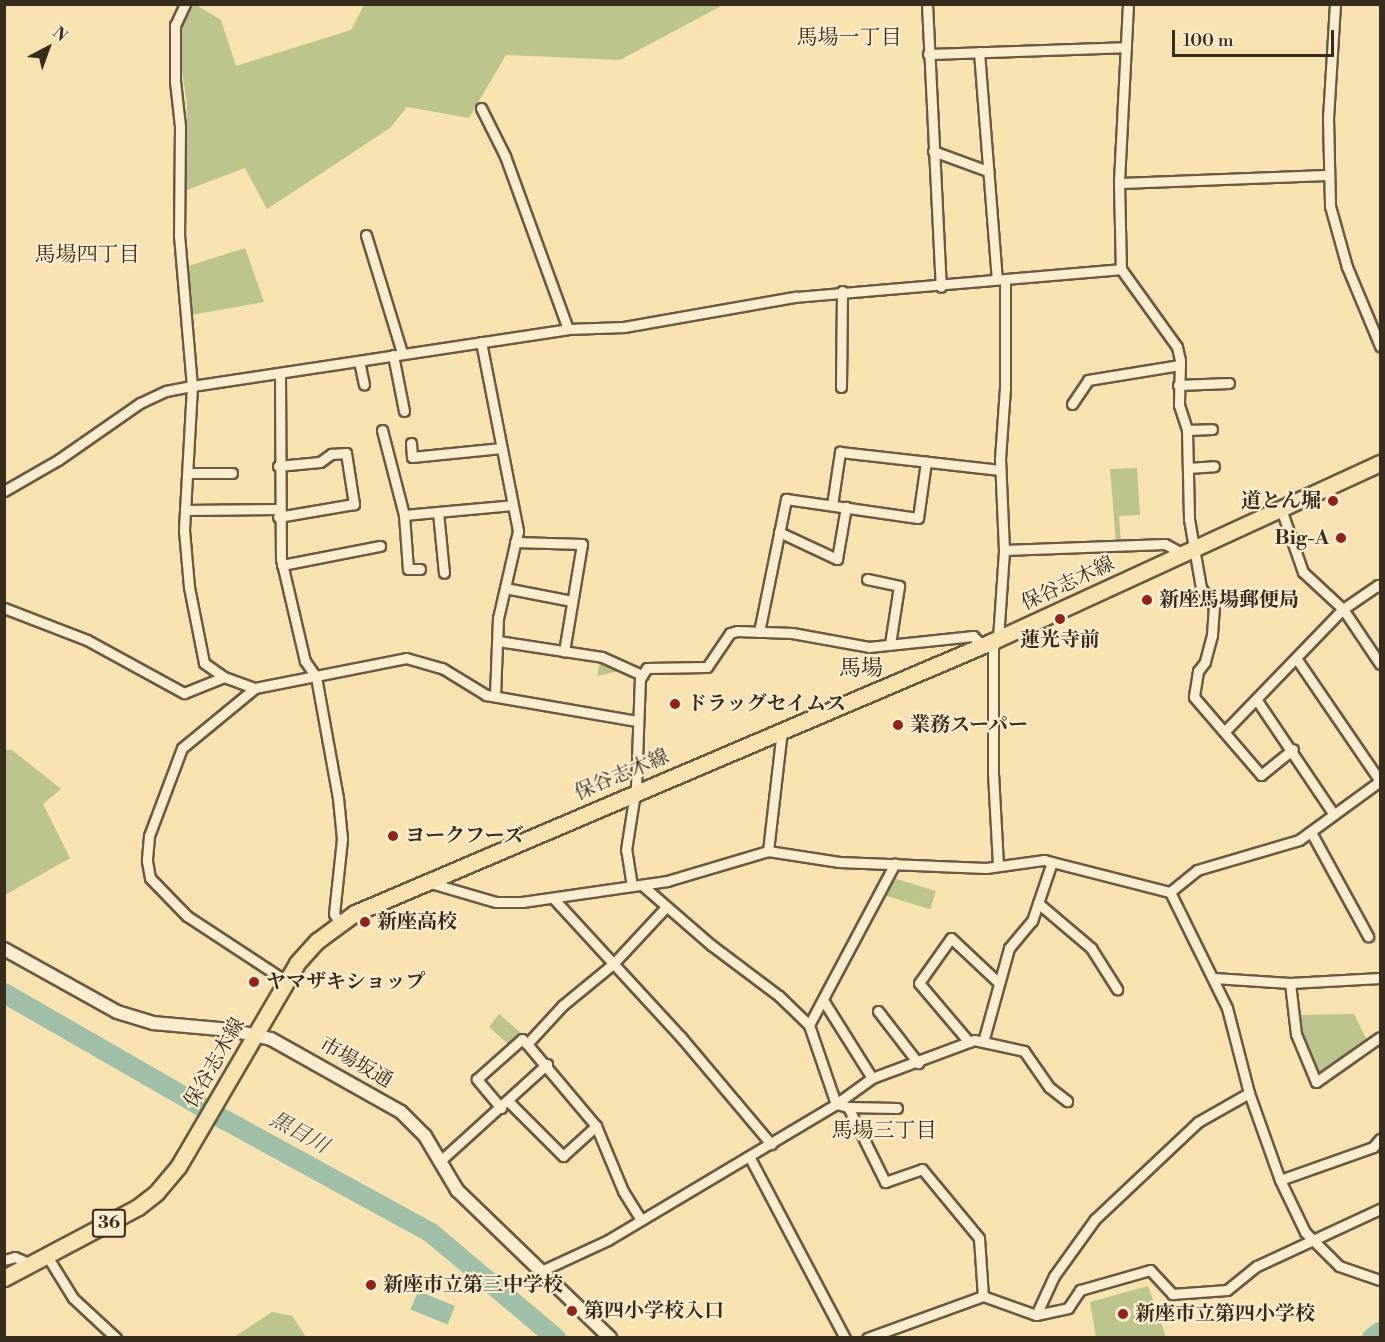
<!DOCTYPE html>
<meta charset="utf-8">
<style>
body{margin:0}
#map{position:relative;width:1385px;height:1342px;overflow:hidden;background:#f8e2b0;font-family:"Libre Bodoni","Noto Serif JP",serif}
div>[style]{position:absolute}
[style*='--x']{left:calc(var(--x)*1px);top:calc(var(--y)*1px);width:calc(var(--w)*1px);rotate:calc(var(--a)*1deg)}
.green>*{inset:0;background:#bcc38c;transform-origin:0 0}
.water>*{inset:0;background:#9fbfa6;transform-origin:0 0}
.river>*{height:20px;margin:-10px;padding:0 10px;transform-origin:10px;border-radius:10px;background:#9fbfa6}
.roads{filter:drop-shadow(2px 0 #685a41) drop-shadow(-2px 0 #685a41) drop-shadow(0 2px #685a41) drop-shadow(0 -2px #685a41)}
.minor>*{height:9px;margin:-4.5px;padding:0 4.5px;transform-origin:4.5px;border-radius:4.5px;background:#faeccc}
.tertiary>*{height:12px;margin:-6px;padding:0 6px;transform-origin:6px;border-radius:6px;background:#faeccc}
.primary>*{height:15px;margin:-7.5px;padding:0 7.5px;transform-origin:7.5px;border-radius:7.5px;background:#f8e2b0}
.dots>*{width:16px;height:16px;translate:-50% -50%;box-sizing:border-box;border:3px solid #faeccc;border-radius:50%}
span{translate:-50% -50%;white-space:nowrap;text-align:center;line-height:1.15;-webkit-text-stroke:4.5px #faeccc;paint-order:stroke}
.shield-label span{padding:2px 4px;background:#faeccc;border:2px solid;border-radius:4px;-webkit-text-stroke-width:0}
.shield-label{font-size:18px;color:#382c1c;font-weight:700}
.poi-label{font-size:20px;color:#382c1c;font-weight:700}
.right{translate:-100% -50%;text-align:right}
.left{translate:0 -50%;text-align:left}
.street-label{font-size:20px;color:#382c1c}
.neighbourhood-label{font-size:21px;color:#382c1c}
.water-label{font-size:21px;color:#52513e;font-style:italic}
.quarter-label{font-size:22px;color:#382c1c}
.frame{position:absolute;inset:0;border:6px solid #382c1c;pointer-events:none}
.north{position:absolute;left:18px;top:18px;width:60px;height:60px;-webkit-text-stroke:4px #faeccc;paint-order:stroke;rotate:41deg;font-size:16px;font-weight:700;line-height:24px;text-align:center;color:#382c1c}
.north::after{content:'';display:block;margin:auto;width:21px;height:27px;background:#382c1c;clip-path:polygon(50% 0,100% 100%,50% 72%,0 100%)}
.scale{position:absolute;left:1172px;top:30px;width:162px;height:27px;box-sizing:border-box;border:3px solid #382c1c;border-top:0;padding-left:8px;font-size:18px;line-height:21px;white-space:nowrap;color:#382c1c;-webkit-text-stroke:4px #faeccc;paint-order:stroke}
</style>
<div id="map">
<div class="green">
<div style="clip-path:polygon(185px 5px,196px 5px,221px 20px,236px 66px,351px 30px,364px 5px,723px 5px,620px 60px,506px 55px,469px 118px,407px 107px,390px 128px,267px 209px,245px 168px,184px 191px,187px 105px,175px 25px)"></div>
<div style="clip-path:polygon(245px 248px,264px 302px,186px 316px,182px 268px)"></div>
<div style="clip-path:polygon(1137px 468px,1140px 515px,1119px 516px,1121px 543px,1116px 543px,1110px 469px)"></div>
<div style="clip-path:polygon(601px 658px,638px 674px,638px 679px,619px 671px,597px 676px)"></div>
<div style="clip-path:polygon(5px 750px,12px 750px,61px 789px,43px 804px,70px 858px,5px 895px)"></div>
<div style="left:890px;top:877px;width:48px;height:19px;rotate:17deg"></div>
<div style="clip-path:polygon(499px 1014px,522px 1034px,509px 1045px,489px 1027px)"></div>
<div style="clip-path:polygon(1354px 1014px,1369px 1044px,1318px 1079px,1299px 1033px,1296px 1015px)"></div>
<div style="clip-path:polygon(1148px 1286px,1166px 1337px,1096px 1337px,1090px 1302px)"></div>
<div style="clip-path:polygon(272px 1312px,292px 1316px,306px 1337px,234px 1337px)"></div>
</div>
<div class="water">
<div style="left:418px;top:1291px;width:40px;height:20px;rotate:22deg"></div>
</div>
<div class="river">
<div style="--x:4;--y:993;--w:257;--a:29.9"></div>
<div style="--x:227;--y:1121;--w:231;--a:28.7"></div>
<div style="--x:430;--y:1232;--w:165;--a:40.1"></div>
<div style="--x:1372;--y:1338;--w:10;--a:-37"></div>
</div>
<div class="roads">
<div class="minor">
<div style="--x:185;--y:4;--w:23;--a:115"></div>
<div style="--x:175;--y:25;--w:56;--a:90"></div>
<div style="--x:175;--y:81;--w:45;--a:83.7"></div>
<div style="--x:180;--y:126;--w:109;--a:90.5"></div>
<div style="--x:179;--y:235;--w:152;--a:85.1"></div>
<div style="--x:192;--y:386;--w:144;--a:93.2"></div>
<div style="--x:184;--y:530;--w:57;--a:85"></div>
<div style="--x:189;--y:587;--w:77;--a:78.8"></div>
<div style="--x:204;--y:663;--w:24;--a:35"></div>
<div style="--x:224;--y:677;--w:33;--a:20"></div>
<div style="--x:255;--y:688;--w:154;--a:-11.2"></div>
<div style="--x:406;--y:658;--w:37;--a:16"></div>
<div style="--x:442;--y:668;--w:52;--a:31.5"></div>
<div style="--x:486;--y:695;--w:153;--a:9.8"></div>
<div style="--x:927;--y:4;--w:283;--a:87.2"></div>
<div style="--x:1128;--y:4;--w:179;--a:92.9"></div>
<div style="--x:1119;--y:183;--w:86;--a:88.7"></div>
<div style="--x:1121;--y:269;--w:96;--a:54.3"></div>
<div style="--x:1177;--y:347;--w:13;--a:77"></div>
<div style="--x:1180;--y:360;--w:45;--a:91.3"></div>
<div style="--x:1179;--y:405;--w:26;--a:72"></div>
<div style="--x:1187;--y:430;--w:89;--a:88.7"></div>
<div style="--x:1189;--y:519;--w:70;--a:80.1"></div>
<div style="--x:1201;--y:588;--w:22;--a:54"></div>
<div style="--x:1214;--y:606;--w:29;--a:94"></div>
<div style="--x:1212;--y:635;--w:28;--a:105"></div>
<div style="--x:1205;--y:662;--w:11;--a:128"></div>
<div style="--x:1198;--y:671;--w:26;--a:99"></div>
<div style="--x:1194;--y:697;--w:103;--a:49.3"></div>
<div style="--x:1261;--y:775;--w:41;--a:-39.1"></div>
<div style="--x:1335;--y:4;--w:113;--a:93.5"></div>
<div style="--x:1328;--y:117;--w:89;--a:88.7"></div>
<div style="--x:1330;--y:206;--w:63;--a:74.4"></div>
<div style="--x:1347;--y:267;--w:86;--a:67.3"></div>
<div style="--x:979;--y:52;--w:228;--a:85.5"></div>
<div style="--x:928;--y:54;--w:198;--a:-2"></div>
<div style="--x:481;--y:108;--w:54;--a:63.4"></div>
<div style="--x:505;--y:156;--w:184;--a:70"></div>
<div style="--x:933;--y:151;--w:59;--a:20"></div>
<div style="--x:1119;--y:183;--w:209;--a:-2.2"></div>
<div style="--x:366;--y:235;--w:123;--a:73"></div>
<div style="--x:481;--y:342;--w:193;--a:78.9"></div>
<div style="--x:518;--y:531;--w:89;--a:102.9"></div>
<div style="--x:498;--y:618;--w:78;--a:92.2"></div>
<div style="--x:393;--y:355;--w:57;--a:78.9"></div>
<div style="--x:359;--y:361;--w:24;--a:78"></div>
<div style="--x:280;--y:375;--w:184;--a:89.7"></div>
<div style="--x:281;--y:559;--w:105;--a:76.8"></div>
<div style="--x:305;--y:661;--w:19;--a:55"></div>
<div style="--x:316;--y:677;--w:123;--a:79.7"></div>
<div style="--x:338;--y:798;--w:41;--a:84.4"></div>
<div style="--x:342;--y:839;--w:75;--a:96.1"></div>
<div style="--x:334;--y:914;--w:11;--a:56"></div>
<div style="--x:1178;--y:385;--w:51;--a:-2.2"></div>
<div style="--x:841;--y:387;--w:96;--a:-89.4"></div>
<div style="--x:1072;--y:404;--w:29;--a:-56"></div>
<div style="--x:1088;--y:380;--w:93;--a:-9.3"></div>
<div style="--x:382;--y:430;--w:88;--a:75.5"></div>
<div style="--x:404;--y:515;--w:54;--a:85.8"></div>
<div style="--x:408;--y:569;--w:12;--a:0"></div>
<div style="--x:1187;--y:430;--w:25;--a:-2"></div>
<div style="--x:411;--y:443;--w:14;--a:86"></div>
<div style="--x:412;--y:457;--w:90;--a:-5.7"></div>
<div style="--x:278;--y:466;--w:42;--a:-5.4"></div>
<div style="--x:320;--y:462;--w:14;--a:-36"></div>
<div style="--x:331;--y:454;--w:15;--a:-4"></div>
<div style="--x:346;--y:453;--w:52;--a:81.1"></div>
<div style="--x:354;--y:504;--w:77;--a:170.3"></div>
<div style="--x:1188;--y:468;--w:26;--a:-4"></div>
<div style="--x:188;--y:473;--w:44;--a:0"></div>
<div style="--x:4;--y:491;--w:62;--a:-29.9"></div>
<div style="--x:58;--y:460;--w:100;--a:-34.8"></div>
<div style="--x:140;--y:403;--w:29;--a:-25"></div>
<div style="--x:166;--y:391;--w:26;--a:-11"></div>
<div style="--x:192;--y:386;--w:380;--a:-8.6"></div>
<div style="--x:568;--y:329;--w:56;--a:-2"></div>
<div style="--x:624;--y:327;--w:174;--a:-10"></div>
<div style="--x:795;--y:297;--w:327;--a:-4.9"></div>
<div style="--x:832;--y:505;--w:54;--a:-81.4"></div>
<div style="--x:840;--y:452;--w:161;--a:6.4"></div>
<div style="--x:1281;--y:509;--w:67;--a:70.8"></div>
<div style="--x:1303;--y:572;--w:54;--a:42.8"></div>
<div style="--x:1343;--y:609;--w:66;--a:56.1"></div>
<div style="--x:185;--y:510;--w:93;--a:-0.6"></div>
<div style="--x:438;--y:512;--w:61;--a:84.4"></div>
<div style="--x:404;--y:515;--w:109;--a:-5.2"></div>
<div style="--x:779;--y:532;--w:64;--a:25"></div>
<div style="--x:837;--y:559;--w:53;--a:-80.2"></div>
<div style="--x:515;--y:542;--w:67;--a:1.7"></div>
<div style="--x:582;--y:544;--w:109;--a:99.5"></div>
<div style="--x:1004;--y:550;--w:161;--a:-2.1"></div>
<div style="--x:1165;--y:544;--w:21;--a:28"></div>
<div style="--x:282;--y:565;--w:100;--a:-11"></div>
<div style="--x:867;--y:579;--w:33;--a:12"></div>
<div style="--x:899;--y:586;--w:59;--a:98.8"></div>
<div style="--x:505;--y:588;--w:68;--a:11"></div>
<div style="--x:4;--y:608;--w:89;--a:21.1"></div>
<div style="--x:87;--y:640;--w:111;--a:28.7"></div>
<div style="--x:184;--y:693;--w:43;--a:-21.8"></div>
<div style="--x:759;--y:632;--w:136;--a:-78.5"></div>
<div style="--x:786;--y:499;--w:133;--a:8.2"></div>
<div style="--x:918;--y:518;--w:57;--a:-81.9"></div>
<div style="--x:998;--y:639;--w:89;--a:-86.1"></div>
<div style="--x:1004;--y:550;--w:91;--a:-92.5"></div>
<div style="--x:1000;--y:459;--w:72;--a:-86"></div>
<div style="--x:1005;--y:387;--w:106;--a:-90"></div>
<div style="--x:498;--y:641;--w:105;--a:8.7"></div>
<div style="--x:602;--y:657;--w:44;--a:24.2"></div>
<div style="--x:993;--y:641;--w:132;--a:90"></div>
<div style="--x:993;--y:773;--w:93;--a:86.9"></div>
<div style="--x:1296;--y:658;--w:149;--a:55.7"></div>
<div style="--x:255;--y:688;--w:94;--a:140.6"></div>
<div style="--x:182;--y:748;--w:94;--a:110.6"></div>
<div style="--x:149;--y:836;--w:25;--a:95"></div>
<div style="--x:147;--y:861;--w:17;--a:80"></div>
<div style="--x:150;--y:878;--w:53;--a:45.8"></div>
<div style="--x:187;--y:916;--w:118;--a:33.3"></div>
<div style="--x:1256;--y:699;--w:138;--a:56"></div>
<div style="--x:1226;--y:730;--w:168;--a:-46"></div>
<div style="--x:1343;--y:609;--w:42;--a:-34.4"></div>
<div style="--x:1378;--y:585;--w:3;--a:45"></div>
<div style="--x:1311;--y:832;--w:119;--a:61.3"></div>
<div style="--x:768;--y:851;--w:122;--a:-83.4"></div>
<div style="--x:427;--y:882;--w:72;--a:16.2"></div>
<div style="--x:496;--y:902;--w:26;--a:0"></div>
<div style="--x:522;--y:902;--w:147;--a:-8.2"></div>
<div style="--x:667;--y:881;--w:105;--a:-16.5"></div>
<div style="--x:768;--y:851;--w:72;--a:8.8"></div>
<div style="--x:839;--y:862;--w:147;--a:2.3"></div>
<div style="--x:986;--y:868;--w:59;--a:-7.9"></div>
<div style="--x:1044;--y:860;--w:130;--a:14.3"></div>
<div style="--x:1170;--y:892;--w:129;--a:63.8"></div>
<div style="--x:1227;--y:1008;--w:88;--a:75.5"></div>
<div style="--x:1249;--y:1093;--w:59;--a:150.4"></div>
<div style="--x:1198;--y:1122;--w:141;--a:136.7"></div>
<div style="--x:1095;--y:1219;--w:70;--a:125.7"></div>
<div style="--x:1054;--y:1276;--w:43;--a:114.8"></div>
<div style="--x:1036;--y:1315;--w:56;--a:-160.3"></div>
<div style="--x:983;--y:1296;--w:123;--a:160.1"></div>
<div style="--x:632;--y:886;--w:36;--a:-99"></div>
<div style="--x:626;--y:850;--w:65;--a:-81.1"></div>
<div style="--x:636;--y:786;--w:107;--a:-87.9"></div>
<div style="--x:640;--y:679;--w:13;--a:-58"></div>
<div style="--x:647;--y:668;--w:60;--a:-1"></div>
<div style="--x:707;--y:667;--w:41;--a:-55.9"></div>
<div style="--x:730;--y:633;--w:7;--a:-16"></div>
<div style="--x:737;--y:631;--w:55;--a:2.1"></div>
<div style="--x:792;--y:633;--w:78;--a:10.3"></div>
<div style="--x:869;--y:647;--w:105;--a:-6"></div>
<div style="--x:973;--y:636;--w:14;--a:45"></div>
<div style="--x:1170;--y:892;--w:35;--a:-39"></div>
<div style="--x:1197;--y:870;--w:106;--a:-16.4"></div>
<div style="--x:1299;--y:840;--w:100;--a:-36.1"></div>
<div style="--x:554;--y:899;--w:188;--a:47.4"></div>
<div style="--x:681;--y:1037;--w:140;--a:49.9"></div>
<div style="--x:1038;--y:903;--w:70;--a:40.3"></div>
<div style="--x:1091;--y:948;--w:49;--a:57.6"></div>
<div style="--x:1214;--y:978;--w:76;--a:3.8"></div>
<div style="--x:1290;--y:983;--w:90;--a:-3.2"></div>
<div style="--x:1290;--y:983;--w:51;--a:83.3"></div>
<div style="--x:1296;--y:1034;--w:52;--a:67.4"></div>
<div style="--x:1316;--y:1082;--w:78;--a:-35.1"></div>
<div style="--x:823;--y:1000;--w:92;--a:57.9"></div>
<div style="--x:878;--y:1011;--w:66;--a:52.4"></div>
<div style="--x:809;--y:1025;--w:183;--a:-62"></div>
<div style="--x:969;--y:1042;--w:77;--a:-130.3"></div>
<div style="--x:919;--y:983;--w:55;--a:-54.6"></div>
<div style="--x:951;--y:938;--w:66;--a:43.2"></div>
<div style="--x:983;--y:1042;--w:98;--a:-74.5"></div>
<div style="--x:1009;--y:948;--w:35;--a:-50"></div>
<div style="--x:1032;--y:921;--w:62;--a:-71.3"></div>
<div style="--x:527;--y:1044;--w:107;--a:49.9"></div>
<div style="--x:596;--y:1126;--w:70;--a:67.4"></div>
<div style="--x:623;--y:1191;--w:34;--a:58"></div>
<div style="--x:1249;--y:1093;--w:92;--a:70.4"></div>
<div style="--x:1280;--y:1180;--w:58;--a:64.3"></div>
<div style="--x:1305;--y:1232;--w:48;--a:45"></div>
<div style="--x:1339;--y:1266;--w:43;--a:18.9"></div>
<div style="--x:508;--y:1101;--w:78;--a:45"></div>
<div style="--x:563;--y:1156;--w:45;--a:-42.3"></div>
<div style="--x:836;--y:1104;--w:12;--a:14"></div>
<div style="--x:848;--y:1107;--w:84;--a:63.7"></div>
<div style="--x:885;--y:1182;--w:39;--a:-19"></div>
<div style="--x:922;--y:1169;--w:89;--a:50.4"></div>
<div style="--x:979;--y:1238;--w:58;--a:86.1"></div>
<div style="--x:836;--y:1104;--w:44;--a:-35.8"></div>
<div style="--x:872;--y:1078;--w:109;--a:-20.4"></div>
<div style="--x:974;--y:1040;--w:51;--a:12.4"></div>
<div style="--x:1024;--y:1051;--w:44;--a:55.2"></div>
<div style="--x:1049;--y:1087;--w:23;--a:38"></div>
<div style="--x:848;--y:1107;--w:49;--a:1.2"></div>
<div style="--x:501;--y:1108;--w:38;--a:-130"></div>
<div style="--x:477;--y:1079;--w:60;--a:-41.6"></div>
<div style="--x:522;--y:1039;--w:7;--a:45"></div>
<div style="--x:527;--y:1044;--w:53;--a:-47.3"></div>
<div style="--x:563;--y:1005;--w:65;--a:-39.4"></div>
<div style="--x:613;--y:964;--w:78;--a:-47.1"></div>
<div style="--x:750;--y:1158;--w:204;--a:62.2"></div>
<div style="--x:439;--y:1162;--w:146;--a:-42.2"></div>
<div style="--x:1280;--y:1180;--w:99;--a:-19.5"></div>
<div style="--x:1373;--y:1147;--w:11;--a:-49"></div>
<div style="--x:47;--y:1256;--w:49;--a:58.2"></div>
<div style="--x:73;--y:1298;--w:59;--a:42.9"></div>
<div style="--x:4;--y:1260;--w:11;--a:-15"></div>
<div style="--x:15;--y:1257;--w:17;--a:24"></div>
<div style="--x:541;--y:1271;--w:74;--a:-24.8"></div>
<div style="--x:608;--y:1240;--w:265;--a:-30.8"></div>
<div style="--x:836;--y:1104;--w:83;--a:-108.9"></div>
<div style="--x:809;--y:1025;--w:42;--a:-136"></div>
<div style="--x:779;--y:996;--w:85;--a:-143.1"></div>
<div style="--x:711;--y:945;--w:91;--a:-139"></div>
<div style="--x:1036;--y:1315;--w:33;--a:-12"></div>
<div style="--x:1068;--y:1308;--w:22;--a:-56"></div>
<div style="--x:1080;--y:1290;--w:73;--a:-15.9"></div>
<div style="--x:1150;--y:1270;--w:33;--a:47"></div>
<div style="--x:1172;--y:1294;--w:55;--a:-4.2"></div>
<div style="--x:1227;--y:1290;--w:38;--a:-39"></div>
<div style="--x:1257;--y:1266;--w:136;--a:-24.9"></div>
</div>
<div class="tertiary">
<div style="--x:4;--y:949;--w:129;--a:29.1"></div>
<div style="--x:117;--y:1012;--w:38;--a:17"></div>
<div style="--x:153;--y:1023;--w:78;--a:5.1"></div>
<div style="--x:231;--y:1030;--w:41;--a:12.7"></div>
<div style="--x:271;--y:1039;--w:149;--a:29.3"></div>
<div style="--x:401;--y:1112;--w:34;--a:45"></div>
<div style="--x:425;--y:1136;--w:63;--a:59.3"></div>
<div style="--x:457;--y:1190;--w:213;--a:44"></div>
</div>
<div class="primary">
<div style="--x:4;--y:1278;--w:152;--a:-27.9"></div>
<div style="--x:138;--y:1207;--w:23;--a:-38"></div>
<div style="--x:156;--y:1193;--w:34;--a:-50"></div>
<div style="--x:178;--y:1167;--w:236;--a:-59.7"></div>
<div style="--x:297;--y:963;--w:30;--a:-48"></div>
<div style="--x:317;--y:941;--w:47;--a:-36.4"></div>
<div style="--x:355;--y:913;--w:694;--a:-23.09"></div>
<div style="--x:993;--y:641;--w:426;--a:-24.7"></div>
</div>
</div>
<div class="dots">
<div style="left:1333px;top:501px;background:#8f2418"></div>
<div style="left:1341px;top:538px;background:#8f2418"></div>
<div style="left:1147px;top:600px;background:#8f2418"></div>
<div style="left:1060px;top:619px;background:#8f2418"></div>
<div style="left:675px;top:704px;background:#8f2418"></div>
<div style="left:898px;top:725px;background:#8f2418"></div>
<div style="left:393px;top:836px;background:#8f2418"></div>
<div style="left:365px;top:922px;background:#8f2418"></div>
<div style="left:254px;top:982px;background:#8f2418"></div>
<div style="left:371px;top:1285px;background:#8f2418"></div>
<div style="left:572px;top:1311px;background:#8f2418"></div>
<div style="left:1123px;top:1314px;background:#8f2418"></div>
</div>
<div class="shield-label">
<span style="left:109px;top:1223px">36</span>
</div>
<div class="poi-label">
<span class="right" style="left:1321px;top:501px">道とん堀</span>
<span class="right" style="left:1329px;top:538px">Big-A</span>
<span class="left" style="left:1159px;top:600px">新座馬場郵便局</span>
<span style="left:1060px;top:640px">蓮光寺前</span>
<span class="left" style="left:687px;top:704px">ドラッグセイムス</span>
<span class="left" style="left:910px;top:725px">業務スーパー</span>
<span class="left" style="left:405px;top:836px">ヨークフーズ</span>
<span class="left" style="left:377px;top:922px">新座高校</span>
<span class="left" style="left:266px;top:982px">ヤマザキショップ</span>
<span class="left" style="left:383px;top:1285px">新座市立第三中学校</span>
<span class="left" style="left:584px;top:1311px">第四小学校入口</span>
<span class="left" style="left:1135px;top:1314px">新座市立第四小学校</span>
</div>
<div class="street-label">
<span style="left:1068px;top:584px;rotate:-25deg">保谷志木線</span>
<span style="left:622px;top:775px;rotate:-23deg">保谷志木線</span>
<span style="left:215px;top:1063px;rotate:-60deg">保谷志木線</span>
<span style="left:356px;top:1063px;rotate:30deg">市場坂通</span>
</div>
<div class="neighbourhood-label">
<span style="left:849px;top:38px">馬場一丁目</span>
<span style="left:87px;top:255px">馬場四丁目</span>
<span style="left:884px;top:1131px">馬場三丁目</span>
</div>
<div class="water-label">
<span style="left:299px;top:1133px;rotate:29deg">黒目川</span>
</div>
<div class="quarter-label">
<span style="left:861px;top:669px">馬場</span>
</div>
<div class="frame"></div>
<div class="north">N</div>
<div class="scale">100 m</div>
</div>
